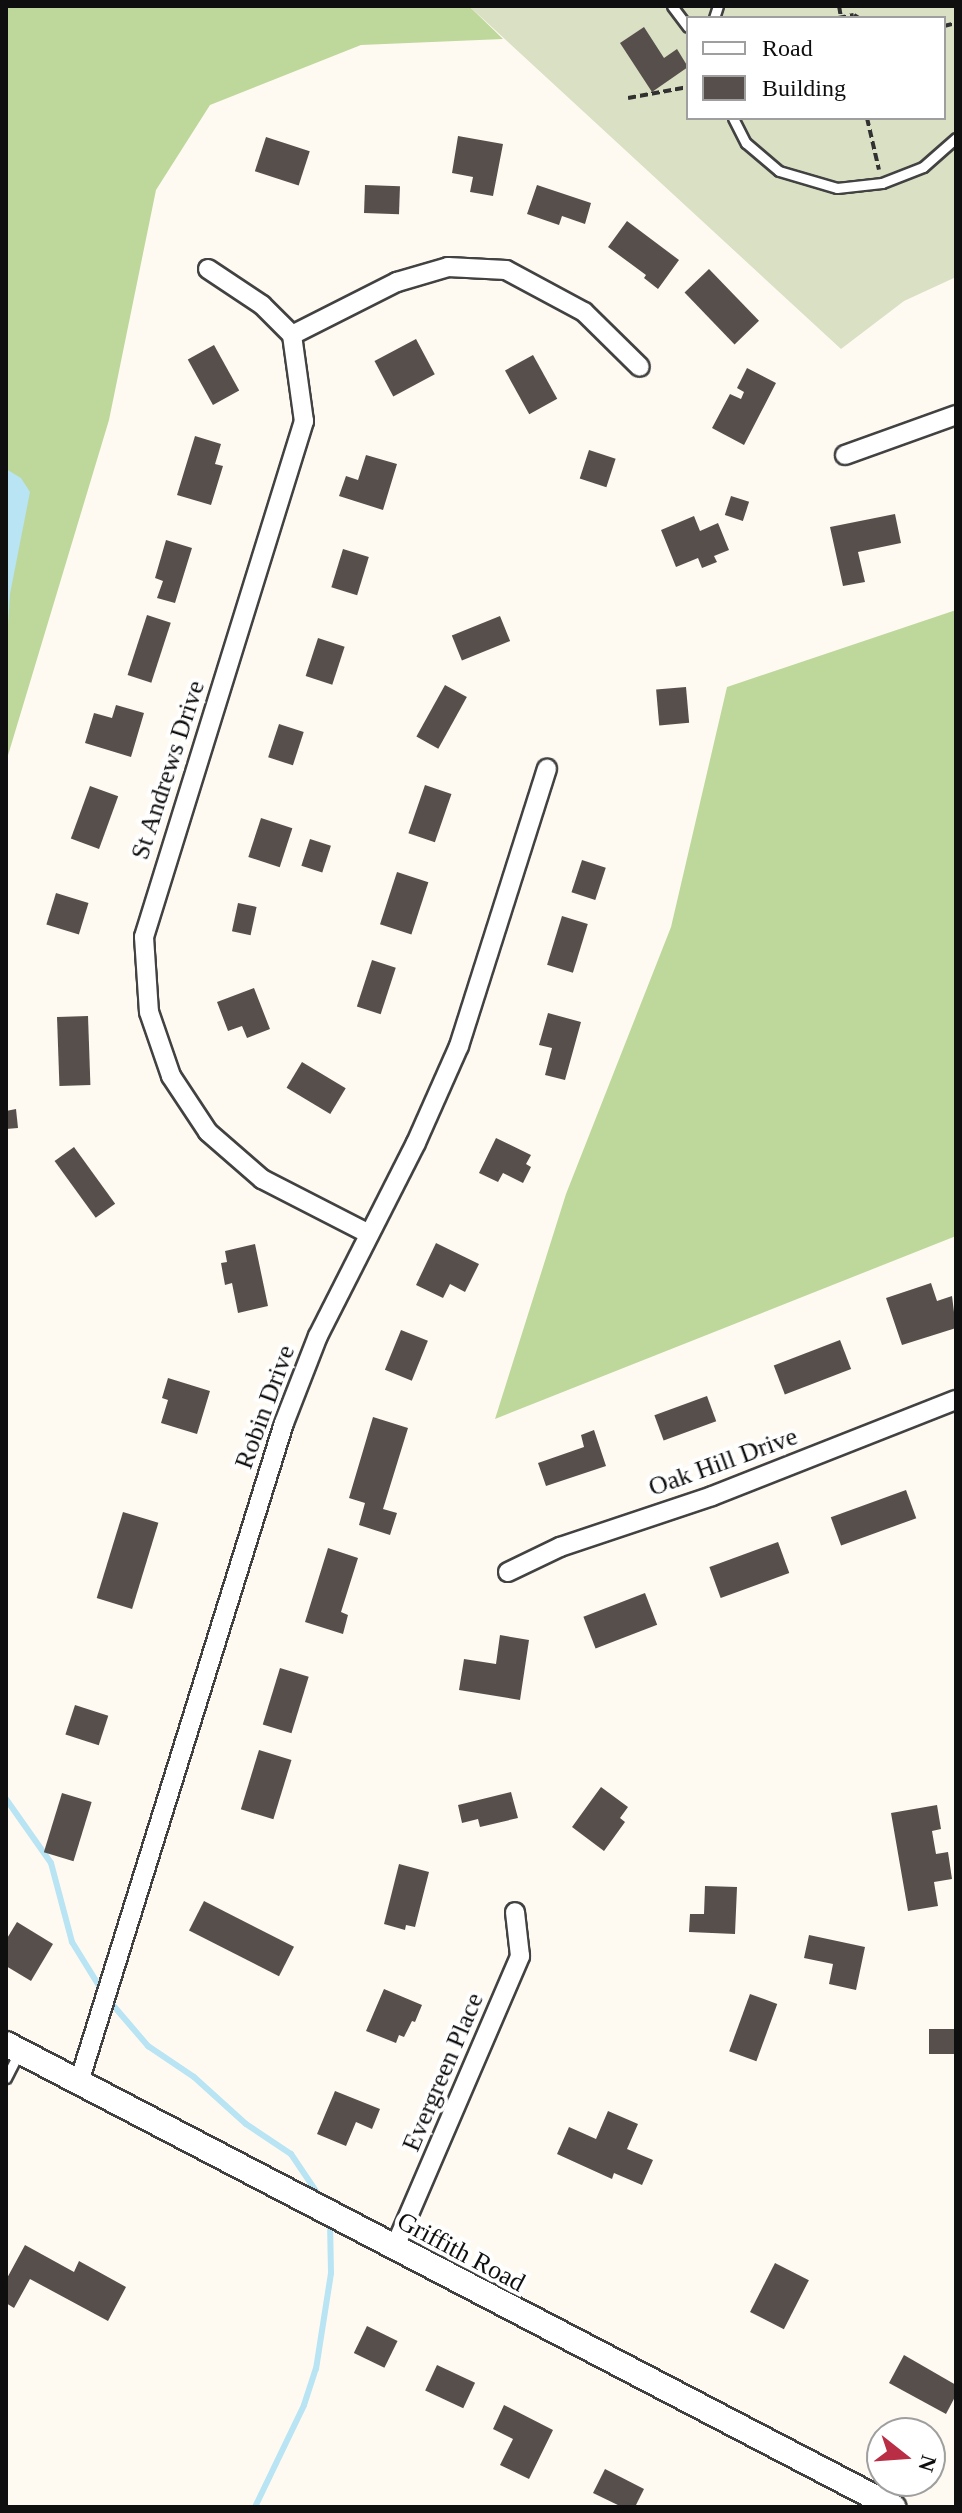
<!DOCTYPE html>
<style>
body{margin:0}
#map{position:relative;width:962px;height:2513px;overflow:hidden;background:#fefaf1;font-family:Georgia,serif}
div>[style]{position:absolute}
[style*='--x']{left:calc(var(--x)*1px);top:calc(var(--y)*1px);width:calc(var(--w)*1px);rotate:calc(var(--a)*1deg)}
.forest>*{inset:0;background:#bed89c}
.cemetery>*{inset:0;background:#dae0c3}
.water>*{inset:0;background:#b8e4f3}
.stream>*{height:6px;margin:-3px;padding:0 3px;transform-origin:3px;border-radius:3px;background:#b8e4f3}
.building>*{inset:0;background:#574f4c;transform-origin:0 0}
.path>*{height:4px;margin-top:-2px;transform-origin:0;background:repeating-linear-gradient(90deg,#313131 0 8px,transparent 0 12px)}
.roads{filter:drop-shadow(2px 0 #424242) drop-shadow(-2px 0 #424242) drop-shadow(0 2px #424242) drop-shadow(0 -2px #424242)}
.service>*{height:9px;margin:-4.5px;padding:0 4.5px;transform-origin:4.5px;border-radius:4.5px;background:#fff}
.minor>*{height:18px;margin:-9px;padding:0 9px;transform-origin:9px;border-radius:9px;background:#fff}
.tertiary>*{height:24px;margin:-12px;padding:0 12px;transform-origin:12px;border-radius:12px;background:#fff}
span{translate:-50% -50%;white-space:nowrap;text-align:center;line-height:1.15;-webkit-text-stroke:8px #fff;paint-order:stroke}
.street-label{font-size:26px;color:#0f0f0f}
.frame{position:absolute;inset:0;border:8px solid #0f0f0f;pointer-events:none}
.legend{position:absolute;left:686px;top:16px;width:260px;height:104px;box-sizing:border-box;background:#fff;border:2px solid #9f9f9f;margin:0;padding:10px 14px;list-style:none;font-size:24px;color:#0f0f0f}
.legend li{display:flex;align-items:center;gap:16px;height:40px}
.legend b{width:40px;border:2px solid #9f9f9f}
.north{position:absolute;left:866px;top:2417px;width:80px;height:80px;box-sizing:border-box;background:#fff;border:2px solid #9f9f9f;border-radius:50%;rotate:107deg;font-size:22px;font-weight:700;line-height:32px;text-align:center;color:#0f0f0f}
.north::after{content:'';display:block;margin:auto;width:28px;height:36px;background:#b92d45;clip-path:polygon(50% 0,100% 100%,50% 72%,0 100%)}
</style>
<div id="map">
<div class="forest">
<div style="clip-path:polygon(6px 6px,469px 6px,503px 39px,361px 45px,210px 105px,156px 190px,109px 420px,6px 762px)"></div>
<div style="clip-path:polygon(956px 610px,956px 1236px,495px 1419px,566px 1194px,671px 927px,727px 687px)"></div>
</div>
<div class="cemetery">
<div style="clip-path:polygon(evenodd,469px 6px,956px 6px,956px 277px,904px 301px,841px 349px,469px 6px,688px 18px,944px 18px,944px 118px,688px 118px,688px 18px)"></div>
</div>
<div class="water">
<div style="clip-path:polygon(6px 469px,21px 478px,30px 492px,10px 594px,6px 655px)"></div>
</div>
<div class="stream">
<div style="--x:6;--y:1799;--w:78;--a:54.9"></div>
<div style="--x:51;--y:1863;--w:82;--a:75.1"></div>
<div style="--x:72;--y:1942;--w:65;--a:58.3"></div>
<div style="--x:106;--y:1997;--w:65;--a:49.4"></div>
<div style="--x:148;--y:2046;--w:55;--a:34"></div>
<div style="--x:194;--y:2077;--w:70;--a:42.1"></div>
<div style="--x:246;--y:2124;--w:54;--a:33.7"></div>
<div style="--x:291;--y:2154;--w:52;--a:56"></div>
<div style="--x:255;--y:2507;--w:113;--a:-64.3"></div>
<div style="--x:304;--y:2405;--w:38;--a:-72"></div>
<div style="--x:316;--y:2369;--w:97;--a:-81.1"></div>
<div style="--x:331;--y:2273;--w:52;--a:-91.1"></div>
</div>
<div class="building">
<div style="clip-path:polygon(644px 27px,664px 58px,677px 49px,688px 67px,652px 92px,620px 43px)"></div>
<div style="clip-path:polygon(458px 136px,503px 144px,493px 196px,470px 192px,473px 177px,452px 173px)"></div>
<div style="left:266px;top:137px;width:46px;height:36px;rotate:18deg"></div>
<div style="left:365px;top:185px;width:35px;height:28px;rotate:2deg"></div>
<div style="clip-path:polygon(537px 185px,591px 203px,585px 224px,562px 216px,559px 225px,527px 214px)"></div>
<div style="clip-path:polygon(627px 221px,679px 260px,658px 289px,644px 278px,646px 275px,608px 247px)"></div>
<div style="left:709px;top:269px;width:72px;height:34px;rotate:46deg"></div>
<div style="left:416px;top:339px;width:40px;height:47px;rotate:62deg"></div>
<div style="left:214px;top:345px;width:52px;height:30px;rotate:61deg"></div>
<div style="left:533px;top:355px;width:50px;height:32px;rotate:61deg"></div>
<div style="clip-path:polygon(747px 368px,776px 383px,744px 445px,712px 428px,730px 394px,741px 399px,744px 392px,737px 388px)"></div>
<div style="clip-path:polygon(195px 436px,221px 444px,215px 464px,223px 466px,211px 505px,177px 495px)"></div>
<div style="left:589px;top:450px;width:28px;height:30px;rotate:18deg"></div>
<div style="clip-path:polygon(366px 455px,397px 464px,383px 510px,339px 496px,346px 476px,358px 480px)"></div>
<div style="left:731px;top:496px;width:19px;height:20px;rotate:18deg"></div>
<div style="clip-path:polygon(895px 514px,901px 543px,858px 552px,865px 582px,843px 586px,830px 527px)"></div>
<div style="clip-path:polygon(694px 516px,700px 531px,718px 523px,729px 550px,714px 556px,717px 562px,702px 568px,698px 558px,676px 567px,661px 530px)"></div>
<div style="clip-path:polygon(166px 540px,192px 548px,175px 603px,157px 598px,163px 581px,155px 578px)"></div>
<div style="left:343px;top:549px;width:27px;height:40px;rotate:17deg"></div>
<div style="left:147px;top:615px;width:25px;height:63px;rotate:18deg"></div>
<div style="left:500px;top:616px;width:27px;height:52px;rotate:68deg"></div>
<div style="left:318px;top:638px;width:28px;height:40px;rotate:18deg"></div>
<div style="left:445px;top:685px;width:25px;height:59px;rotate:29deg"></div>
<div style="left:686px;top:687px;width:36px;height:30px;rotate:85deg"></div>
<div style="clip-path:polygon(116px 705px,144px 713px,131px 757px,85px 743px,94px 713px,112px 718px)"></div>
<div style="left:279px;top:724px;width:26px;height:35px;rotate:18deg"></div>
<div style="left:425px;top:785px;width:28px;height:51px;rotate:19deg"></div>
<div style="left:90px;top:786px;width:30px;height:56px;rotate:20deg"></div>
<div style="left:261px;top:818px;width:33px;height:41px;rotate:18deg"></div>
<div style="left:310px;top:839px;width:22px;height:28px;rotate:18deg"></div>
<div style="left:582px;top:860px;width:25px;height:34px;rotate:18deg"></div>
<div style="left:397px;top:872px;width:33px;height:55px;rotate:18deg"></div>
<div style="left:56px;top:893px;width:34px;height:33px;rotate:17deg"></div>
<div style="left:238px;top:903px;width:19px;height:29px;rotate:12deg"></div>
<div style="left:562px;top:916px;width:27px;height:51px;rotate:17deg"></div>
<div style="left:372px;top:960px;width:25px;height:49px;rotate:18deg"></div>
<div style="clip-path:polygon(254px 988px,270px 1029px,247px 1038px,242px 1026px,228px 1031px,217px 1002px)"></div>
<div style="clip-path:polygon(548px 1013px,581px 1022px,565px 1080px,545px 1075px,552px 1048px,539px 1045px)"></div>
<div style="left:88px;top:1016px;width:69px;height:31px;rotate:88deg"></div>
<div style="left:302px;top:1062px;width:51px;height:30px;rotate:31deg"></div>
<div style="clip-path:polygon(16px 1109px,18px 1128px,6px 1129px,6px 1111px)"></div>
<div style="clip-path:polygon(496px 1138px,531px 1155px,526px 1164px,531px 1167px,523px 1183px,503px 1173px,498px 1182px,479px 1173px)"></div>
<div style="left:74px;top:1147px;width:70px;height:24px;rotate:54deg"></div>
<div style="clip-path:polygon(436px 1243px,479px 1264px,465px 1292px,450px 1284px,443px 1298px,416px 1285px)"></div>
<div style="clip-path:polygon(255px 1244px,268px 1306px,238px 1313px,232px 1283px,225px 1285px,221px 1263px,227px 1262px,225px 1251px)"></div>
<div style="clip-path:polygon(931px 1283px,937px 1301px,952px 1296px,956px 1328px,902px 1345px,886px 1298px)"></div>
<div style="left:401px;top:1330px;width:29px;height:43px;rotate:22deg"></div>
<div style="left:840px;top:1340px;width:31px;height:71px;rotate:69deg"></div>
<div style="clip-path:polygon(168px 1378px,210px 1391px,197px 1434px,161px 1423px,168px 1400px,162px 1398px)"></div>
<div style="left:707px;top:1396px;width:27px;height:56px;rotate:70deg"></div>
<div style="clip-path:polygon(373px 1417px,408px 1428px,383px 1509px,397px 1513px,390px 1535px,359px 1525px,365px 1503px,349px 1498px)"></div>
<div style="clip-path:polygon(594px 1430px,606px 1466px,546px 1486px,538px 1463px,584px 1447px,581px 1435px)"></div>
<div style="left:906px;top:1490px;width:30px;height:80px;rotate:70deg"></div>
<div style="left:123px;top:1512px;width:37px;height:90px;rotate:17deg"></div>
<div style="left:778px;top:1542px;width:33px;height:73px;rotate:70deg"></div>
<div style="clip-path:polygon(328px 1548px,358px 1558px,341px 1612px,348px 1615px,343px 1634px,305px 1622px)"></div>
<div style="left:645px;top:1593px;width:34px;height:66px;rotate:69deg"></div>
<div style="clip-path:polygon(500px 1635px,529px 1640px,520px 1700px,459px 1690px,464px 1659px,496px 1664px)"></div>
<div style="left:280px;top:1668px;width:30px;height:59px;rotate:17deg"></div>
<div style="left:75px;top:1705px;width:35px;height:31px;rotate:18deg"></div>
<div style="left:259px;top:1750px;width:34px;height:62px;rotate:17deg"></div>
<div style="clip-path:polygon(601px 1787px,628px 1807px,620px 1818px,625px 1822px,604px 1851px,572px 1827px)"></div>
<div style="clip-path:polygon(511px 1792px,518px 1818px,480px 1827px,478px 1819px,462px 1823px,458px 1805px)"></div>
<div style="left:62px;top:1793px;width:31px;height:62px;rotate:17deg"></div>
<div style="clip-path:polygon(937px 1805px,941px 1829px,932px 1831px,936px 1854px,948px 1852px,952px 1879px,934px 1882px,938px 1906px,908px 1911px,891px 1813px)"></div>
<div style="clip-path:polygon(399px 1864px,429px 1872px,415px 1927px,406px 1925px,405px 1930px,384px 1924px)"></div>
<div style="clip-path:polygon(705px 1886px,737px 1887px,735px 1934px,689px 1932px,690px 1914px,704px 1914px)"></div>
<div style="left:204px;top:1901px;width:101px;height:33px;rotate:27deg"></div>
<div style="clip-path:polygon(17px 1922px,53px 1944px,31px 1981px,6px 1966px,6px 1940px)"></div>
<div style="clip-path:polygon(809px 1935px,865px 1947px,856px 1990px,829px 1984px,833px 1964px,804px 1958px)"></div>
<div style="clip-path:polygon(384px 1989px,422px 2005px,415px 2022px,412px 2021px,404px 2037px,399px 2035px,396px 2043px,366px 2031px)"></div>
<div style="left:750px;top:1994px;width:29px;height:61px;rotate:20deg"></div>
<div style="left:956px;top:2029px;width:25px;height:27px;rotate:90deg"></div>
<div style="clip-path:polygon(335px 2091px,380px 2109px,372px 2129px,356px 2122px,346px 2146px,317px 2134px)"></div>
<div style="clip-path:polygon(608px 2111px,638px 2124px,627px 2149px,653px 2160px,642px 2185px,614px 2173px,612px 2179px,557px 2154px,569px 2127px,596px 2139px)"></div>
<div style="clip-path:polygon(25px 2245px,74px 2272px,79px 2261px,126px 2287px,108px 2321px,30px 2279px,14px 2308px,6px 2303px,6px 2280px)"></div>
<div style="left:775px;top:2263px;width:38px;height:55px;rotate:27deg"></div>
<div style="left:367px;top:2326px;width:34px;height:30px;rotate:26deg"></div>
<div style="clip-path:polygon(904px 2355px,956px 2385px,956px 2395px,946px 2414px,889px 2383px)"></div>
<div style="left:437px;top:2365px;width:42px;height:28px;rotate:25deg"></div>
<div style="clip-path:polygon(504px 2405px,553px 2430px,529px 2479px,500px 2465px,513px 2439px,493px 2429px)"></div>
<div style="clip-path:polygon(605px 2469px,644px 2489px,635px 2507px,622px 2507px,593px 2493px)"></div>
</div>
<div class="path">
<div style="--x:839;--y:6;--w:11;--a:80"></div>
<div style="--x:838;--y:18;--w:16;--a:-11"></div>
<div style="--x:854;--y:15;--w:6;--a:31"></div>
<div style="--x:944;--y:26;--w:12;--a:-14"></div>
<div style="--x:628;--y:98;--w:61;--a:-10.4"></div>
<div style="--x:867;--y:118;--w:53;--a:77"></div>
</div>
<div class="roads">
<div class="service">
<div style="--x:672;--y:6;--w:26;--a:53"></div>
<div style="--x:714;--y:18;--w:13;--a:-72"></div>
<div style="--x:733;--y:118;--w:28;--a:63"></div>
<div style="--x:746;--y:143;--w:43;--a:40.3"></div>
<div style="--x:779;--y:171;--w:60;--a:16.3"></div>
<div style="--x:837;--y:188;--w:45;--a:-6.3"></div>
<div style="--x:882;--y:183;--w:44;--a:-21.3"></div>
<div style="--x:923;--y:167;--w:44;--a:-41.3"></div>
<div style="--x:6;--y:2078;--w:28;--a:-63"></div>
</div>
<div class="minor">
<div style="--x:208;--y:269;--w:65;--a:33.7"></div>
<div style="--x:262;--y:305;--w:42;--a:45"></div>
<div style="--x:292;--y:335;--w:87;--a:82.1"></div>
<div style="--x:304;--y:421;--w:540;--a:107.23"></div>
<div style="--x:144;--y:937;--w:75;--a:86.2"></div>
<div style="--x:149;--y:1012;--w:68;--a:71"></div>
<div style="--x:171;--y:1076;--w:67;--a:56.5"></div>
<div style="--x:208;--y:1132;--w:72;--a:41"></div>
<div style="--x:262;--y:1179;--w:120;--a:27.2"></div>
<div style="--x:292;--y:335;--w:118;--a:-26.8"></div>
<div style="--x:397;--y:282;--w:53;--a:-16.4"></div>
<div style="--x:448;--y:267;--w:58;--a:3"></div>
<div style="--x:506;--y:270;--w:89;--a:28.3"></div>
<div style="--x:584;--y:312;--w:78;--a:44.5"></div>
<div style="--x:845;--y:455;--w:118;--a:-19.8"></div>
<div style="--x:508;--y:1572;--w:58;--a:-25.7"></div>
<div style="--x:560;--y:1547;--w:160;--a:-18.5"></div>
<div style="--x:712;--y:1496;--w:262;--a:-21.5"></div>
<div style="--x:79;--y:2082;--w:690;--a:-72.72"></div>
<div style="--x:284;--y:1423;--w:93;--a:-68.7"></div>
<div style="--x:318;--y:1336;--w:216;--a:-63.1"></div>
<div style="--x:416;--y:1143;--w:106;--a:-66.1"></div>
<div style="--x:459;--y:1046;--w:291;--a:-72.4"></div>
<div style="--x:394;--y:2249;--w:319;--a:-66.7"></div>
<div style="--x:520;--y:1956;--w:44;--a:-96.5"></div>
</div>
<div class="tertiary">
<div style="--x:6;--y:2044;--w:1001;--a:27.56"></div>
</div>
</div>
<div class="street-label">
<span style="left:168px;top:770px;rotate:-72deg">St Andrews Drive</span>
<span style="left:265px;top:1407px;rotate:-70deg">Robin Drive</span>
<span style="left:723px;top:1462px;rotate:-20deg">Oak Hill Drive</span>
<span style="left:443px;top:2072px;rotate:-67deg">Evergreen Place</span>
<span style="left:461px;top:2252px;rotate:28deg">Griffith Road</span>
</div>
<div class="frame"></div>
<ul class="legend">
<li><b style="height:10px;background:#fff"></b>Road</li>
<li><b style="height:22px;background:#574f4c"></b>Building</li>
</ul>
<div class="north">N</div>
</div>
